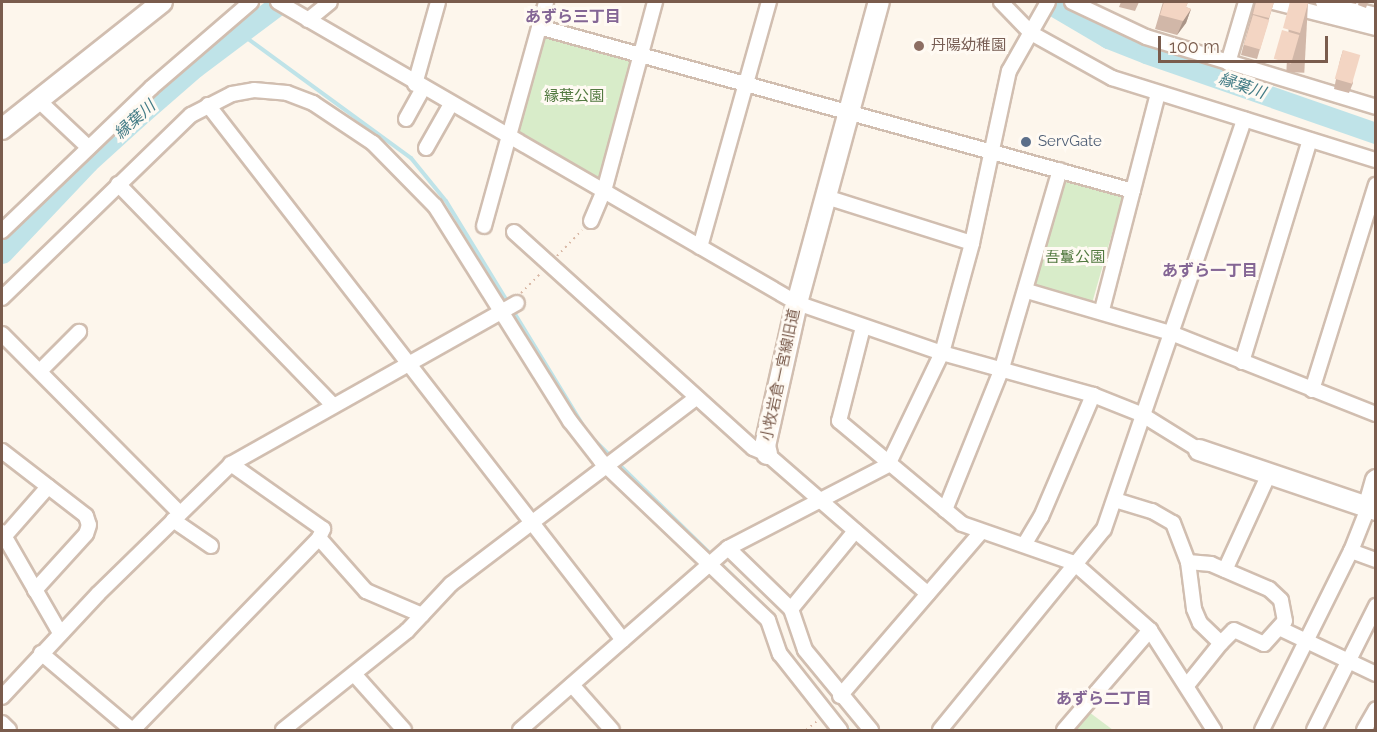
<!DOCTYPE html>
<meta charset="utf-8">
<style>
body{margin:0}
#map{position:relative;width:1377px;height:732px;overflow:hidden;background:#fdf6ec;font-family:Raleway,"Noto Sans JP",sans-serif}
div>[style]{position:absolute}
[style*='--x']{left:calc(var(--x)*1px);top:calc(var(--y)*1px);width:calc(var(--w)*1px);rotate:calc(var(--a)*1deg)}
.green>*{inset:0;background:#d8ecc9;transform-origin:0 0}
.stream>*{height:4px;margin:-2px;padding:0 2px;transform-origin:2px;border-radius:2px;background:#bfe3e8}
.river>*{height:21px;margin:-10.5px;padding:0 10.5px;transform-origin:10.5px;border-radius:10.5px;background:#bfe3e8}
.path>*{height:2px;margin-top:-1px;transform-origin:0;background:repeating-linear-gradient(90deg,#d9b8a5 0 1.5px,transparent 0 6px)}
.roads{filter:drop-shadow(2px 0 #d1beb0) drop-shadow(-2px 0 #d1beb0) drop-shadow(0 2px #d1beb0) drop-shadow(0 -2px #d1beb0)}
.street>*{height:14px;margin:-7px;padding:0 7px;transform-origin:7px;border-radius:7px;background:#fff}
.secondary>*{height:20px;margin:-10px;padding:0 10px;transform-origin:10px;border-radius:10px;background:#fff}
.wall>*{inset:0;background:#d1b7a8;transform-origin:0 0}
.shaded-wall>*{inset:0;background:#aa9588}
.building>*{inset:0;background:#f3d5c3;transform-origin:0 0}
.dots>*{width:16px;height:16px;translate:-50% -50%;box-sizing:border-box;border:3px solid #fffaf3;border-radius:50%}
span{translate:-50% -50%;white-space:nowrap;text-align:center;line-height:1.15;-webkit-text-stroke:6px #fffaf3;paint-order:stroke}
.education-label{font-size:15px;color:#785e54}
.left{translate:0 -50%;text-align:left}
.park-label{font-size:15px;color:#537a41}
.service-label{font-size:15px;color:#4e5e75}
.street-label{font-size:15px;color:#7a5c4d}
.neighbourhood-label{font-size:16px;color:#846695;font-weight:700}
.water-label{font-size:16px;color:#437c86;font-style:italic}
.frame{position:absolute;inset:0;border:3px solid #7a5c4d;pointer-events:none}
.scale{position:absolute;left:1158px;top:36px;width:170px;height:27px;box-sizing:border-box;border:3px solid #7a5c4d;border-top:0;padding-left:8px;font-size:18px;line-height:21px;white-space:nowrap;color:#7a5c4d;-webkit-text-stroke:4px #fffaf3;paint-order:stroke}
</style>
<div id="map">
<div class="green">
<div style="clip-path:polygon(542px 37px,632px 62px,600px 181px,516px 133px)"></div>
<div style="left:1064px;top:176px;width:62px;height:114px;rotate:16deg"></div>
<div style="clip-path:polygon(1089px 712px,1113px 730px,1074px 730px)"></div>
</div>
<div class="stream">
<div style="--x:240;--y:33;--w:212;--a:36.2"></div>
<div style="--x:411;--y:158;--w:55;--a:50.9"></div>
<div style="--x:446;--y:201;--w:274;--a:58.6"></div>
<div style="--x:589;--y:435;--w:259;--a:44.4"></div>
<div style="--x:774;--y:616;--w:20;--a:72"></div>
<div style="--x:842;--y:724;--w:9;--a:41"></div>
</div>
<div class="river">
<div style="--x:1047;--y:2;--w:71;--a:30.5"></div>
<div style="--x:1108;--y:38;--w:41;--a:21.5"></div>
<div style="--x:1146;--y:53;--w:244;--a:19.2"></div>
<div style="--x:2;--y:253;--w:125;--a:-46.6"></div>
<div style="--x:88;--y:162;--w:73;--a:-42.2"></div>
<div style="--x:142;--y:113;--w:70;--a:-41"></div>
<div style="--x:195;--y:67;--w:109;--a:-36.8"></div>
</div>
<div class="path">
<div style="--x:557;--y:256;--w:36;--a:-46"></div>
<div style="--x:521;--y:293;--w:27;--a:-45"></div>
<div style="--x:806;--y:730;--w:14;--a:-39"></div>
</div>
<div class="roads">
<div class="street">
<div style="--x:278;--y:2;--w:600;--a:30.11"></div>
<div style="--x:797;--y:303;--w:153;--a:19"></div>
<div style="--x:942;--y:353;--w:157;--a:15.5"></div>
<div style="--x:1093;--y:395;--w:52;--a:21.6"></div>
<div style="--x:1141;--y:414;--w:68;--a:31.8"></div>
<div style="--x:1001;--y:2;--w:43;--a:45.9"></div>
<div style="--x:1031;--y:33;--w:93;--a:29.1"></div>
<div style="--x:1112;--y:78;--w:276;--a:17.3"></div>
<div style="--x:1072;--y:2;--w:82;--a:25.3"></div>
<div style="--x:1146;--y:37;--w:240;--a:16.9"></div>
<div style="--x:1273;--y:2;--w:106;--a:14.2"></div>
<div style="--x:1323;--y:2;--w:55;--a:13.8"></div>
<div style="--x:308;--y:20;--w:28;--a:-39"></div>
<div style="--x:539;--y:27;--w:616;--a:15.43"></div>
<div style="--x:1228;--y:63;--w:64;--a:-73.6"></div>
<div style="--x:415;--y:84;--w:85;--a:-74.3"></div>
<div style="--x:38;--y:100;--w:69;--a:43.2"></div>
<div style="--x:208;--y:105;--w:677;--a:52.2"></div>
<div style="--x:406;--y:119;--w:35;--a:-61"></div>
<div style="--x:426;--y:148;--w:51;--a:-60.4"></div>
<div style="--x:118;--y:184;--w:308;--a:45.8"></div>
<div style="--x:826;--y:197;--w:153;--a:17.5"></div>
<div style="--x:591;--y:221;--w:33;--a:-67"></div>
<div style="--x:604;--y:191;--w:196;--a:-74.9"></div>
<div style="--x:484;--y:226;--w:232;--a:-74.5"></div>
<div style="--x:2;--y:231;--w:207;--a:-43.8"></div>
<div style="--x:151;--y:88;--w:132;--a:-40.7"></div>
<div style="--x:514;--y:232;--w:322;--a:42.1"></div>
<div style="--x:753;--y:448;--w:15;--a:23"></div>
<div style="--x:767;--y:454;--w:213;--a:41"></div>
<div style="--x:700;--y:247;--w:255;--a:-74.3"></div>
<div style="--x:1027;--y:291;--w:150;--a:16.3"></div>
<div style="--x:1171;--y:333;--w:220;--a:21.6"></div>
<div style="--x:2;--y:298;--w:263;--a:-44.1"></div>
<div style="--x:191;--y:115;--w:46;--a:-27.1"></div>
<div style="--x:232;--y:94;--w:22;--a:-10"></div>
<div style="--x:254;--y:90;--w:33;--a:5"></div>
<div style="--x:287;--y:93;--w:28;--a:21"></div>
<div style="--x:313;--y:103;--w:72;--a:33.7"></div>
<div style="--x:373;--y:143;--w:88;--a:45.5"></div>
<div style="--x:435;--y:206;--w:254;--a:57.9"></div>
<div style="--x:570;--y:421;--w:51;--a:52.2"></div>
<div style="--x:601;--y:461;--w:231;--a:43.6"></div>
<div style="--x:768;--y:620;--w:36;--a:71"></div>
<div style="--x:780;--y:654;--w:97;--a:51.7"></div>
<div style="--x:1102;--y:310;--w:223;--a:-75.5"></div>
<div style="--x:863;--y:327;--w:97;--a:104.3"></div>
<div style="--x:839;--y:421;--w:160;--a:39.9"></div>
<div style="--x:962;--y:524;--w:119;--a:19.2"></div>
<div style="--x:1074;--y:563;--w:101;--a:41.4"></div>
<div style="--x:1150;--y:630;--w:119;--a:57.4"></div>
<div style="--x:2;--y:334;--w:252;--a:45.2"></div>
<div style="--x:1242;--y:362;--w:232;--a:-73"></div>
<div style="--x:41;--y:370;--w:54;--a:-45"></div>
<div style="--x:1312;--y:390;--w:215;--a:-72.7"></div>
<div style="--x:2;--y:451;--w:106;--a:37.7"></div>
<div style="--x:86;--y:516;--w:9;--a:72"></div>
<div style="--x:89;--y:525;--w:9;--a:108"></div>
<div style="--x:86;--y:534;--w:76;--a:132.3"></div>
<div style="--x:1115;--y:500;--w:39;--a:17"></div>
<div style="--x:1152;--y:511;--w:24;--a:30"></div>
<div style="--x:1173;--y:523;--w:42;--a:69"></div>
<div style="--x:1188;--y:562;--w:47;--a:82.7"></div>
<div style="--x:1194;--y:609;--w:15;--a:67"></div>
<div style="--x:1200;--y:623;--w:29;--a:44"></div>
<div style="--x:1221;--y:643;--w:18;--a:-45"></div>
<div style="--x:1234;--y:630;--w:33;--a:25"></div>
<div style="--x:1264;--y:644;--w:31;--a:-48"></div>
<div style="--x:1285;--y:621;--w:21;--a:-101"></div>
<div style="--x:1281;--y:600;--w:16;--a:-137"></div>
<div style="--x:1269;--y:589;--w:63;--a:-156.7"></div>
<div style="--x:1211;--y:564;--w:23;--a:-175"></div>
<div style="--x:945;--y:510;--w:153;--a:-68.1"></div>
<div style="--x:1002;--y:368;--w:206;--a:-73.7"></div>
<div style="--x:173;--y:520;--w:46;--a:34.4"></div>
<div style="--x:2;--y:532;--w:116;--a:60.1"></div>
<div style="--x:4;--y:537;--w:67;--a:-48.7"></div>
<div style="--x:319;--y:538;--w:71;--a:48.4"></div>
<div style="--x:366;--y:591;--w:61;--a:23.2"></div>
<div style="--x:1024;--y:545;--w:33;--a:-59"></div>
<div style="--x:1041;--y:517;--w:133;--a:-66.9"></div>
<div style="--x:728;--y:548;--w:88;--a:44.1"></div>
<div style="--x:791;--y:609;--w:43;--a:71.1"></div>
<div style="--x:805;--y:650;--w:104;--a:50.5"></div>
<div style="--x:1351;--y:551;--w:27;--a:20"></div>
<div style="--x:1225;--y:570;--w:106;--a:-65.4"></div>
<div style="--x:791;--y:609;--w:101;--a:-50.6"></div>
<div style="--x:1279;--y:628;--w:107;--a:25.4"></div>
<div style="--x:41;--y:653;--w:119;--a:40.2"></div>
<div style="--x:354;--y:674;--w:75;--a:48.2"></div>
<div style="--x:1188;--y:684;--w:53;--a:-51.2"></div>
<div style="--x:572;--y:685;--w:60;--a:48.4"></div>
<div style="--x:840;--y:696;--w:216;--a:-49.3"></div>
<div style="--x:2;--y:697;--w:141;--a:-47"></div>
<div style="--x:98;--y:594;--w:186;--a:-44.3"></div>
<div style="--x:231;--y:464;--w:328;--a:-29.4"></div>
<div style="--x:2;--y:723;--w:10;--a:45"></div>
<div style="--x:133;--y:730;--w:267;--a:-45.9"></div>
<div style="--x:319;--y:538;--w:10;--a:-66"></div>
<div style="--x:323;--y:529;--w:113;--a:-144.8"></div>
<div style="--x:283;--y:730;--w:159;--a:-38.6"></div>
<div style="--x:407;--y:631;--w:64;--a:-46.9"></div>
<div style="--x:451;--y:584;--w:308;--a:-37.2"></div>
<div style="--x:520;--y:730;--w:276;--a:-41.2"></div>
<div style="--x:728;--y:548;--w:180;--a:-27.4"></div>
<div style="--x:888;--y:465;--w:124;--a:-64.3"></div>
<div style="--x:942;--y:353;--w:114;--a:-74.7"></div>
<div style="--x:972;--y:243;--w:176;--a:-77.9"></div>
<div style="--x:1009;--y:71;--w:79;--a:-60.5"></div>
<div style="--x:940;--y:730;--w:259;--a:-50.8"></div>
<div style="--x:1104;--y:529;--w:433;--a:-71.1"></div>
<div style="--x:1064;--y:730;--w:132;--a:-49.3"></div>
<div style="--x:1262;--y:730;--w:200;--a:-63.6"></div>
<div style="--x:1351;--y:551;--w:46;--a:-68.4"></div>
<div style="--x:1314;--y:730;--w:139;--a:-63.4"></div>
<div style="--x:1364;--y:730;--w:24;--a:-60"></div>
</div>
<div class="secondary">
<div style="--x:2;--y:129;--w:204;--a:-38.4"></div>
<div style="--x:1199;--y:450;--w:187;--a:18.7"></div>
<div style="--x:767;--y:454;--w:8;--a:-104"></div>
<div style="--x:765;--y:446;--w:147;--a:-77.4"></div>
<div style="--x:797;--y:303;--w:312;--a:-74.8"></div>
<div style="--x:1368;--y:508;--w:29;--a:-74"></div>
</div>
</div>
<div class="wall">
<div style="clip-path:polygon(1121px 2px,1139px 2px,1135px 11px,1119px 7px)"></div>
<div style="clip-path:polygon(1163px 2px,1188px 2px,1186px 7px,1191px 9px,1186px 23px,1177px 35px,1155px 29px)"></div>
<div style="clip-path:polygon(1255px 2px,1274px 2px,1257px 59px,1241px 55px)"></div>
<div style="left:1290px;top:2px;width:18px;height:70px;rotate:3deg"></div>
<div style="clip-path:polygon(1346px 2px,1357px 2px,1356px 4px)"></div>
<div style="clip-path:polygon(1359px 2px,1368px 2px,1366px 8px,1358px 5px)"></div>
<div style="clip-path:polygon(1343px 50px,1353px 83px,1349px 93px,1334px 89px,1340px 60px)"></div>
</div>
<div class="shaded-wall">
<div style="clip-path:polygon(1191px 9px,1186px 23px,1177px 35px,1183px 21px)"></div>
</div>
<div class="building">
<div style="clip-path:polygon(1164px 2px,1188px 2px,1186px 7px,1191px 9px,1183px 21px,1160px 15px)"></div>
<div style="clip-path:polygon(1256px 2px,1274px 2px,1269px 18px,1253px 14px)"></div>
<div style="clip-path:polygon(1290px 2px,1301px 2px,1308px 3px,1300px 33px,1283px 28px)"></div>
<div style="left:1253px;top:15px;width:17px;height:31px;rotate:17deg"></div>
<div style="left:1282px;top:30px;width:18px;height:30px;rotate:16deg"></div>
<div style="left:1343px;top:50px;width:18px;height:30px;rotate:16deg"></div>
</div>
<div class="dots">
<div style="left:919px;top:46px;background:#8d6e63"></div>
<div style="left:1026px;top:142px;background:#5c6f8a"></div>
</div>
<div class="education-label">
<span class="left" style="left:931px;top:46px">丹陽幼稚園</span>
</div>
<div class="park-label">
<span style="left:574px;top:97px">縁葉公園</span>
<span style="left:1075px;top:258px">吾鬘公園</span>
</div>
<div class="service-label">
<span class="left" style="left:1038px;top:142px">ServGate</span>
</div>
<div class="street-label">
<span style="left:781px;top:375px;rotate:-78deg">小牧岩倉一宮線旧道</span>
</div>
<div class="neighbourhood-label">
<span style="left:573px;top:17px">あずら三丁目</span>
<span style="left:1210px;top:271px">あずら一丁目</span>
<span style="left:1104px;top:699px">あずら二丁目</span>
</div>
<div class="water-label">
<span style="left:1242px;top:86px;rotate:19deg">縁葉川</span>
<span style="left:135px;top:120px;rotate:-42deg">縁葉川</span>
</div>
<div class="frame"></div>
<div class="scale">100 m</div>
</div>
